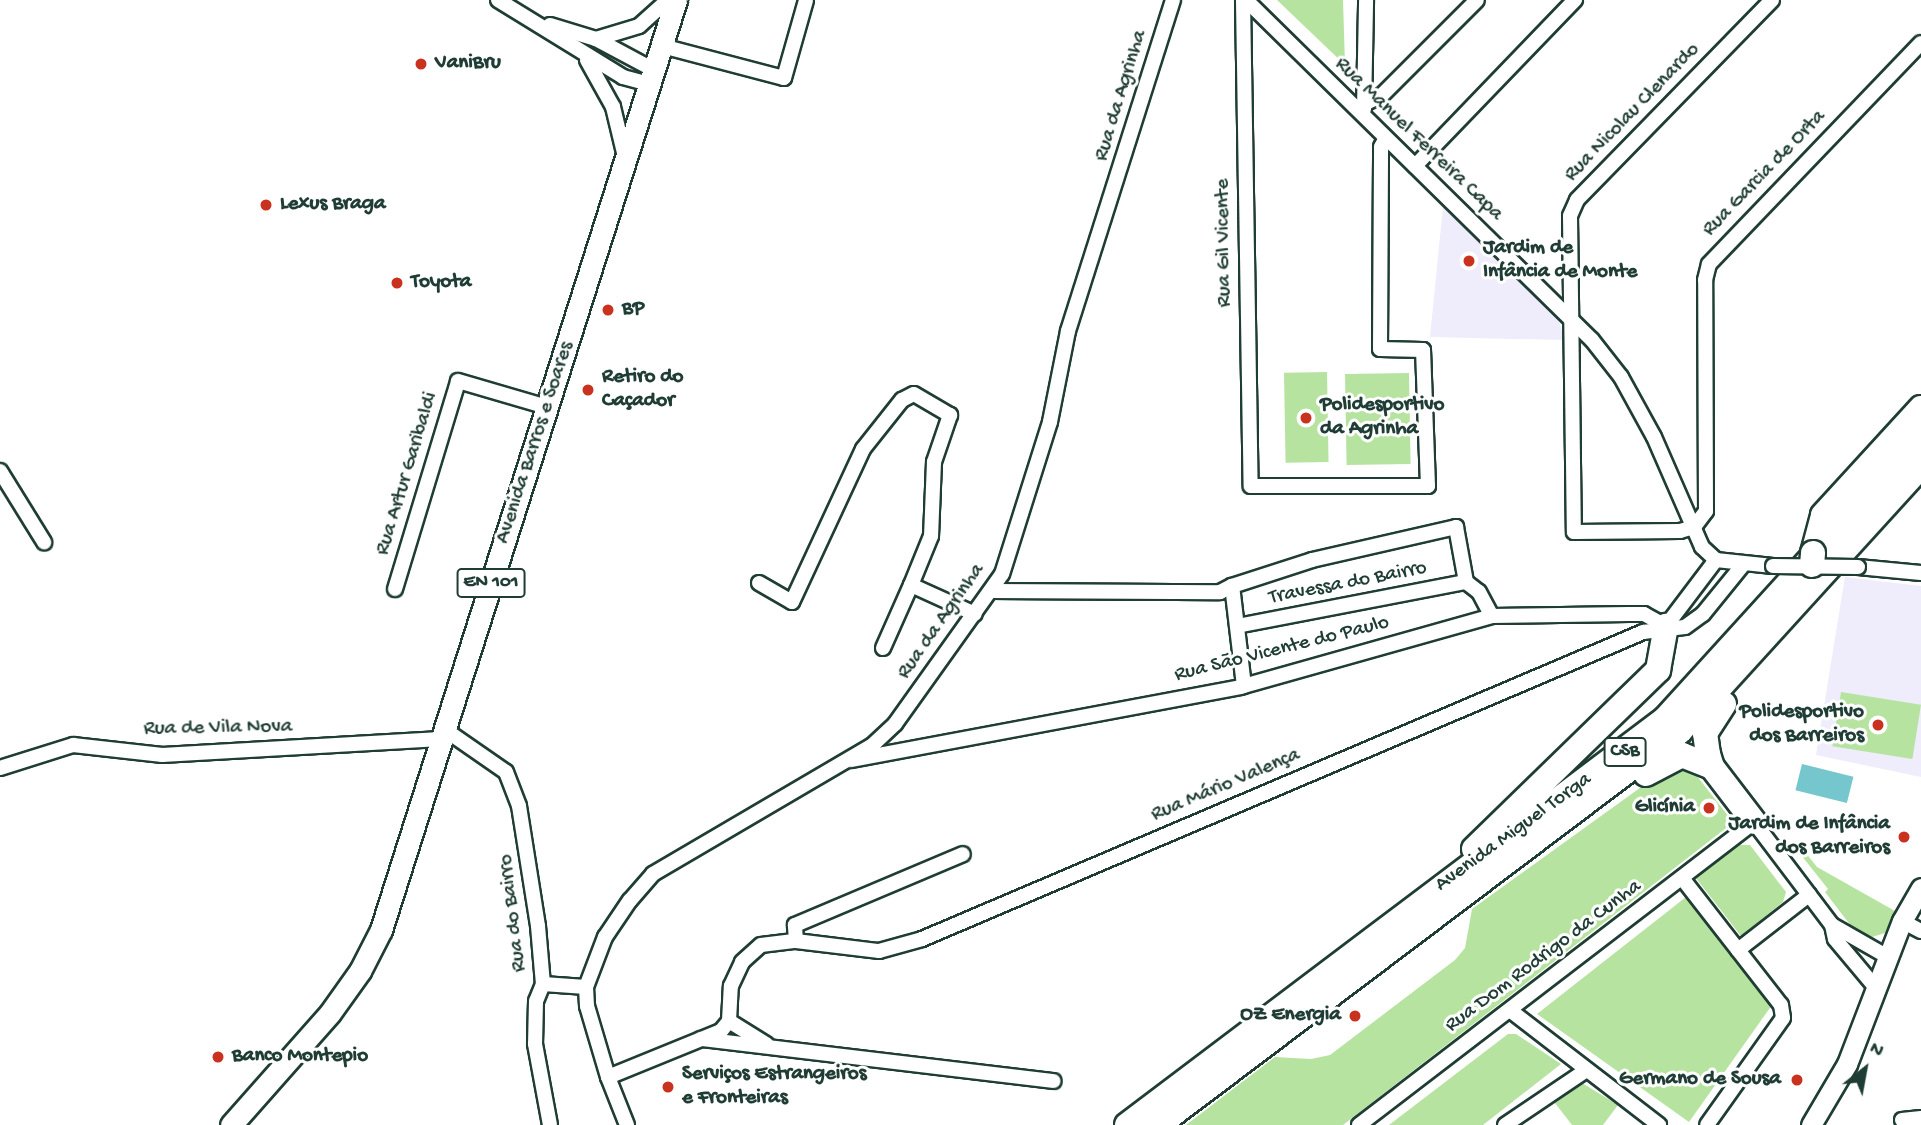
<!DOCTYPE html>
<meta charset="utf-8">
<style>
body{margin:0}
#map{position:relative;width:1921px;height:1125px;overflow:hidden;background:#fff;font-family:"Gochi Hand",sans-serif}
div>[style]{position:absolute}
[style*='--x']{left:calc(var(--x)*1px);top:calc(var(--y)*1px);width:calc(var(--w)*1px);rotate:calc(var(--a)*1deg)}
.built>*{inset:0;background:#efecfb}
.green>*{inset:0;background:#b7e3a0;transform-origin:0 0}
.water>*{inset:0;background:#76c7cd;transform-origin:0 0}
.roads{filter:drop-shadow(2px 0 #1f3d34) drop-shadow(-2px 0 #1f3d34) drop-shadow(0 2px #1f3d34) drop-shadow(0 -2px #1f3d34)}
.street>*{height:14px;margin:-7px;padding:0 7px;transform-origin:7px;border-radius:7px;background:#fff}
.secondary>*{height:19px;margin:-9.5px;padding:0 9.5px;transform-origin:9.5px;border-radius:9.5px;background:#fff}
.primary>*{height:21px;margin:-10.5px;padding:0 10.5px;transform-origin:10.5px;border-radius:10.5px;background:#fff}
.highway>*{height:24px;margin:-12px;padding:0 12px;transform-origin:12px;border-radius:12px;background:#fff}
.bridges{filter:drop-shadow(2px 0 #1f3d34) drop-shadow(-2px 0 #1f3d34) drop-shadow(0 2px #1f3d34) drop-shadow(0 -2px #1f3d34)}
.street-bridge>*{height:14px;margin:-7px;padding:0 7px;transform-origin:7px;border-radius:7px;background:#fff}
.highway-bridge>*{height:24px;margin:-12px;padding:0 12px;transform-origin:12px;border-radius:12px;background:#fff}
.dots>*{width:19px;height:19px;translate:-50% -50%;box-sizing:border-box;border:4px solid #fff;border-radius:50%}
span{translate:-50% -50%;white-space:nowrap;text-align:center;line-height:1.15;-webkit-text-stroke:6px #fff;paint-order:stroke}
.shield-label span{padding:2px 5px;background:#fff;border:2px solid;border-radius:5px;-webkit-text-stroke-width:0}
.shield-label{font-size:19px;color:#1f3d34;font-weight:700}
.poi-label{font-size:21px;color:#1f3d34;font-weight:700}
.left{translate:0 -50%;text-align:left}
.right{translate:-100% -50%;text-align:right}
.street-label{font-size:21px;color:#1f3d34}
.north{position:absolute;left:1830px;top:1034px;width:70px;height:70px;-webkit-text-stroke:5px #fff;paint-order:stroke;rotate:31deg;font-size:19px;font-weight:700;line-height:28px;text-align:center;color:#1f3d34}
.north::after{content:'';display:block;margin:auto;width:24px;height:32px;background:#1f3d34;clip-path:polygon(50% 0,100% 100%,50% 72%,0 100%)}
</style>
<div id="map">
<div class="built">
<div style="clip-path:polygon(1443px 207px,1557px 316px,1565px 340px,1430px 337px)"></div>
<div style="clip-path:polygon(1845px 577px,1921px 586px,1921px 777px,1816px 755px)"></div>
</div>
<div class="green">
<div style="clip-path:polygon(1277px 0,1343px 0,1345px 65px)"></div>
<div style="left:1327px;top:372px;width:90px;height:43px;rotate:89deg"></div>
<div style="left:1409px;top:373px;width:91px;height:64px;rotate:89deg"></div>
<div style="left:1841px;top:692px;width:81px;height:55px;rotate:9deg"></div>
<div style="clip-path:polygon(1685px 767px,1693px 771px,1729px 817px,1730px 825px,1343px 1125px,1186px 1125px,1275px 1057px,1311px 1059px,1330px 1055px,1455px 960px,1465px 948px,1472px 909px,1662px 772px)"></div>
<div style="clip-path:polygon(1739px 845px,1750px 845px,1786px 892px,1783px 902px,1741px 936px,1695px 877px)"></div>
<div style="clip-path:polygon(1805px 852px,1817px 867px,1895px 911px,1885px 933px,1872px 937px,1851px 926px,1825px 892px,1828px 889px,1801px 855px)"></div>
<div style="clip-path:polygon(1686px 897px,1772px 1005px,1689px 1122px,1537px 1014px)"></div>
<div style="clip-path:polygon(1508px 1034px,1516px 1034px,1561px 1064px,1483px 1125px,1389px 1125px)"></div>
<div style="clip-path:polygon(1582px 1083px,1618px 1105px,1603px 1125px,1572px 1125px,1555px 1103px)"></div>
</div>
<div class="water">
<div style="left:1802px;top:764px;width:53px;height:27px;rotate:14deg"></div>
</div>
<div class="roads">
<div class="street">
<div style="--x:498;--y:0;--w:147;--a:31.6"></div>
<div style="--x:623;--y:77;--w:28;--a:15"></div>
<div style="--x:1173;--y:0;--w:347;--a:107.6"></div>
<div style="--x:1068;--y:331;--w:93;--a:101.2"></div>
<div style="--x:1050;--y:422;--w:159;--a:107.5"></div>
<div style="--x:1002;--y:574;--w:184;--a:125.5"></div>
<div style="--x:895;--y:724;--w:33;--a:137"></div>
<div style="--x:871;--y:746;--w:253;--a:149.6"></div>
<div style="--x:653;--y:874;--w:35;--a:131"></div>
<div style="--x:630;--y:900;--w:45;--a:124"></div>
<div style="--x:605;--y:937;--w:53;--a:110.8"></div>
<div style="--x:586;--y:987;--w:19;--a:87"></div>
<div style="--x:587;--y:1006;--w:74;--a:73.5"></div>
<div style="--x:608;--y:1077;--w:122;--a:-22.2"></div>
<div style="--x:721;--y:1031;--w:13;--a:-51"></div>
<div style="--x:729;--y:1021;--w:35;--a:-87"></div>
<div style="--x:731;--y:986;--w:26;--a:-65"></div>
<div style="--x:742;--y:962;--w:25;--a:-42"></div>
<div style="--x:761;--y:945;--w:35;--a:-7"></div>
<div style="--x:796;--y:941;--w:84;--a:6.9"></div>
<div style="--x:879;--y:951;--w:45;--a:-15.6"></div>
<div style="--x:922;--y:939;--w:784;--a:-23.06"></div>
<div style="--x:1643;--y:632;--w:42;--a:-6.8"></div>
<div style="--x:1685;--y:627;--w:22;--a:-36"></div>
<div style="--x:1703;--y:614;--w:62;--a:-50.9"></div>
<div style="--x:1243;--y:0;--w:486;--a:89.1"></div>
<div style="--x:1251;--y:486;--w:177;--a:0"></div>
<div style="--x:1428;--y:486;--w:136;--a:-92.1"></div>
<div style="--x:1423;--y:350;--w:43;--a:-178.7"></div>
<div style="--x:1380;--y:349;--w:202;--a:-89.7"></div>
<div style="--x:1381;--y:147;--w:10;--a:-61"></div>
<div style="--x:1246;--y:0;--w:485;--a:44.5"></div>
<div style="--x:1592;--y:340;--w:47;--a:51.9"></div>
<div style="--x:1621;--y:377;--w:68;--a:61.2"></div>
<div style="--x:1654;--y:437;--w:120;--a:66.4"></div>
<div style="--x:1702;--y:547;--w:19;--a:43"></div>
<div style="--x:1716;--y:560;--w:57;--a:6"></div>
<div style="--x:1772;--y:0;--w:279;--a:134.3"></div>
<div style="--x:1577;--y:200;--w:17;--a:114"></div>
<div style="--x:1570;--y:216;--w:316;--a:89.3"></div>
<div style="--x:1574;--y:532;--w:106;--a:-0.5"></div>
<div style="--x:1680;--y:531;--w:15;--a:-16"></div>
<div style="--x:1694;--y:527;--w:20;--a:-53"></div>
<div style="--x:1706;--y:511;--w:231;--a:-90.2"></div>
<div style="--x:1705;--y:280;--w:16;--a:-76"></div>
<div style="--x:1709;--y:264;--w:306;--a:-46.2"></div>
<div style="--x:550;--y:25;--w:48;--a:16.9"></div>
<div style="--x:596;--y:39;--w:45;--a:-16.8"></div>
<div style="--x:639;--y:26;--w:39;--a:-42"></div>
<div style="--x:596;--y:39;--w:66;--a:28.1"></div>
<div style="--x:662;--y:46;--w:126;--a:14.7"></div>
<div style="--x:784;--y:78;--w:81;--a:-74.2"></div>
<div style="--x:587;--y:60;--w:54;--a:61"></div>
<div style="--x:613;--y:107;--w:51;--a:76.5"></div>
<div style="--x:1364;--y:104;--w:20;--a:-27"></div>
<div style="--x:1382;--y:95;--w:134;--a:-45"></div>
<div style="--x:1364;--y:109;--w:109;--a:-88.9"></div>
<div style="--x:1415;--y:166;--w:231;--a:-46.1"></div>
<div style="--x:0;--y:471;--w:84;--a:58.2"></div>
<div style="--x:1858;--y:567;--w:63;--a:5.4"></div>
<div style="--x:759;--y:583;--w:38;--a:30"></div>
<div style="--x:792;--y:602;--w:169;--a:-65.1"></div>
<div style="--x:863;--y:449;--w:63;--a:-51.5"></div>
<div style="--x:902;--y:400;--w:13;--a:-27"></div>
<div style="--x:914;--y:394;--w:42;--a:30.3"></div>
<div style="--x:950;--y:415;--w:50;--a:108.8"></div>
<div style="--x:934;--y:462;--w:74;--a:92.3"></div>
<div style="--x:931;--y:536;--w:53;--a:112.2"></div>
<div style="--x:911;--y:585;--w:70;--a:24.4"></div>
<div style="--x:395;--y:589;--w:217;--a:-73.1"></div>
<div style="--x:458;--y:381;--w:93;--a:16.3"></div>
<div style="--x:991;--y:591;--w:229;--a:0.3"></div>
<div style="--x:1220;--y:592;--w:13;--a:-27"></div>
<div style="--x:1237;--y:626;--w:233;--a:-10.9"></div>
<div style="--x:1666;--y:626;--w:83;--a:-52.9"></div>
<div style="--x:883;--y:648;--w:69;--a:-66"></div>
<div style="--x:1244;--y:686;--w:101;--a:-96.8"></div>
<div style="--x:1232;--y:586;--w:84;--a:-18"></div>
<div style="--x:1312;--y:560;--w:148;--a:-12.9"></div>
<div style="--x:1456;--y:527;--w:56;--a:79.7"></div>
<div style="--x:1466;--y:582;--w:16;--a:38"></div>
<div style="--x:1479;--y:592;--w:27;--a:62"></div>
<div style="--x:444;--y:729;--w:75;--a:34.7"></div>
<div style="--x:506;--y:772;--w:36;--a:69"></div>
<div style="--x:519;--y:806;--w:121;--a:81"></div>
<div style="--x:538;--y:926;--w:58;--a:85.1"></div>
<div style="--x:543;--y:984;--w:18;--a:112"></div>
<div style="--x:536;--y:1001;--w:43;--a:91.3"></div>
<div style="--x:535;--y:1044;--w:82;--a:79.5"></div>
<div style="--x:851;--y:760;--w:396;--a:-10.6"></div>
<div style="--x:1240;--y:687;--w:262;--a:-15.7"></div>
<div style="--x:1492;--y:616;--w:137;--a:-0.8"></div>
<div style="--x:1629;--y:614;--w:15;--a:0"></div>
<div style="--x:1644;--y:614;--w:25;--a:29"></div>
<div style="--x:0;--y:768;--w:77;--a:-17.5"></div>
<div style="--x:73;--y:745;--w:90;--a:6.4"></div>
<div style="--x:162;--y:755;--w:279;--a:-3.3"></div>
<div style="--x:1682;--y:878;--w:161;--a:52.1"></div>
<div style="--x:1781;--y:1005;--w:13;--a:81"></div>
<div style="--x:1783;--y:1018;--w:131;--a:125.4"></div>
<div style="--x:1902;--y:921;--w:21;--a:28"></div>
<div style="--x:1832;--y:925;--w:14;--a:78"></div>
<div style="--x:1835;--y:939;--w:64;--a:50.1"></div>
<div style="--x:796;--y:941;--w:16;--a:-94"></div>
<div style="--x:795;--y:925;--w:182;--a:-22.9"></div>
<div style="--x:1738;--y:950;--w:90;--a:-37.8"></div>
<div style="--x:543;--y:984;--w:43;--a:4"></div>
<div style="--x:1511;--y:1011;--w:187;--a:37.6"></div>
<div style="--x:729;--y:1021;--w:44;--a:31.9"></div>
<div style="--x:701;--y:1039;--w:355;--a:6.8"></div>
<div style="--x:608;--y:1077;--w:52;--a:68.4"></div>
<div style="--x:1902;--y:1120;--w:19;--a:-6"></div>
<div style="--x:1359;--y:1125;--w:498;--a:-37.5"></div>
<div style="--x:1754;--y:822;--w:129;--a:52.9"></div>
<div style="--x:1832;--y:925;--w:64;--a:29.7"></div>
<div style="--x:1505;--y:1125;--w:97;--a:-34"></div>
</div>
<div class="secondary">
<div style="--x:1811;--y:1125;--w:71;--a:-59.5"></div>
<div style="--x:1847;--y:1064;--w:153;--a:-69"></div>
<div style="--x:1902;--y:921;--w:38;--a:-60"></div>
</div>
<div class="primary">
<div style="--x:231;--y:1125;--w:149;--a:-48.5"></div>
<div style="--x:330;--y:1013;--w:52;--a:-54.5"></div>
<div style="--x:360;--y:971;--w:46;--a:-62.9"></div>
<div style="--x:381;--y:930;--w:976;--a:-72.4"></div>
</div>
<div class="highway">
<div style="--x:1813;--y:553;--w:39;--a:-75"></div>
<div style="--x:1823;--y:515;--w:145;--a:-47.5"></div>
<div style="--x:1724;--y:704;--w:35;--a:123"></div>
<div style="--x:1705;--y:733;--w:21;--a:82"></div>
<div style="--x:1708;--y:754;--w:14;--a:73"></div>
<div style="--x:1712;--y:767;--w:69;--a:52.6"></div>
<div style="--x:1646;--y:774;--w:41;--a:-27.8"></div>
<div style="--x:1682;--y:755;--w:32;--a:22"></div>
<div style="--x:1474;--y:849;--w:257;--a:-44.2"></div>
<div style="--x:1658;--y:670;--w:45;--a:-79.7"></div>
<div style="--x:1127;--y:1125;--w:674;--a:-37.04"></div>
<div style="--x:1665;--y:719;--w:380;--a:-47.7"></div>
<div style="--x:1158;--y:1125;--w:654;--a:-37.05"></div>
<div style="--x:1680;--y:731;--w:358;--a:-47.7"></div>
</div>
</div>
<div class="bridges">
<div class="street-bridge">
<div style="--x:1773;--y:566;--w:85;--a:0.7"></div>
</div>
<div class="highway-bridge">
<div style="--x:1812;--y:565;--w:12;--a:-85"></div>
</div>
</div>
<div class="dots">
<div style="left:421px;top:64px;background:#c8321e"></div>
<div style="left:266px;top:205px;background:#c8321e"></div>
<div style="left:1469px;top:261px;background:#c8321e"></div>
<div style="left:397px;top:283px;background:#c8321e"></div>
<div style="left:608px;top:310px;background:#c8321e"></div>
<div style="left:588px;top:390px;background:#c8321e"></div>
<div style="left:1306px;top:418px;background:#c8321e"></div>
<div style="left:1878px;top:725px;background:#c8321e"></div>
<div style="left:1709px;top:808px;background:#c8321e"></div>
<div style="left:1904px;top:837px;background:#c8321e"></div>
<div style="left:1355px;top:1016px;background:#c8321e"></div>
<div style="left:218px;top:1057px;background:#c8321e"></div>
<div style="left:1797px;top:1080px;background:#c8321e"></div>
<div style="left:668px;top:1087px;background:#c8321e"></div>
</div>
<div class="shield-label">
<span style="left:491px;top:583px">EN 101</span>
<span style="left:1625px;top:752px">CSB</span>
</div>
<div class="poi-label">
<span class="left" style="left:435px;top:64px">VaniBru</span>
<span class="left" style="left:280px;top:205px">Lexus Braga</span>
<span class="left" style="left:1483px;top:261px">Jardim de<br>Infância de Monte</span>
<span class="left" style="left:411px;top:283px">Toyota</span>
<span class="left" style="left:622px;top:310px">BP</span>
<span class="left" style="left:602px;top:390px">Retiro do<br>Caçador</span>
<span class="left" style="left:1320px;top:418px">Polidesportivo<br>da Agrinha</span>
<span class="right" style="left:1864px;top:725px">Polidesportivo<br>dos Barreiros</span>
<span class="right" style="left:1695px;top:808px">Glicínia</span>
<span class="right" style="left:1890px;top:837px">Jardim de Infância<br>dos Barreiros</span>
<span class="right" style="left:1341px;top:1016px">OZ Energia</span>
<span class="left" style="left:232px;top:1057px">Banco Montepio</span>
<span class="left" style="left:682px;top:1087px">Serviços Estrangeiros<br>e Fronteiras</span>
<span class="right" style="left:1781px;top:1080px">Germano de Sousa</span>
</div>
<div class="street-label">
<span style="left:1122px;top:96px;rotate:-73deg">Rua da Agrinha</span>
<span style="left:1633px;top:113px;rotate:-46deg">Rua Nicolau Clenardo</span>
<span style="left:1418px;top:140px;rotate:44deg">Rua Manuel Ferreira Capa</span>
<span style="left:1765px;top:174px;rotate:-46deg">Rua Garcia de Orta</span>
<span style="left:1225px;top:243px;rotate:-91deg">Rua Gil Vicente</span>
<span style="left:536px;top:443px;rotate:-72deg">Avenida Barros e Soares</span>
<span style="left:408px;top:474px;rotate:-73deg">Rua Artur Garibaldi</span>
<span style="left:1348px;top:584px;rotate:-11deg">Travessa do Bairro</span>
<span style="left:942px;top:622px;rotate:-55deg">Rua da Agrinha</span>
<span style="left:1282px;top:650px;rotate:-14deg">Rua São Vicente do Paulo</span>
<span style="left:218px;top:729px;rotate:-1deg">Rua de Vila Nova</span>
<span style="left:1226px;top:786px;rotate:-23deg">Rua Mário Valença</span>
<span style="left:1514px;top:833px;rotate:-36deg">Avenida Miguel Torga</span>
<span style="left:514px;top:913px;rotate:-97deg">Rua do Bairro</span>
<span style="left:1544px;top:957px;rotate:-37deg">Rua Dom Rodrigo da Cunha</span>
</div>
<div class="north">N</div>
</div>
